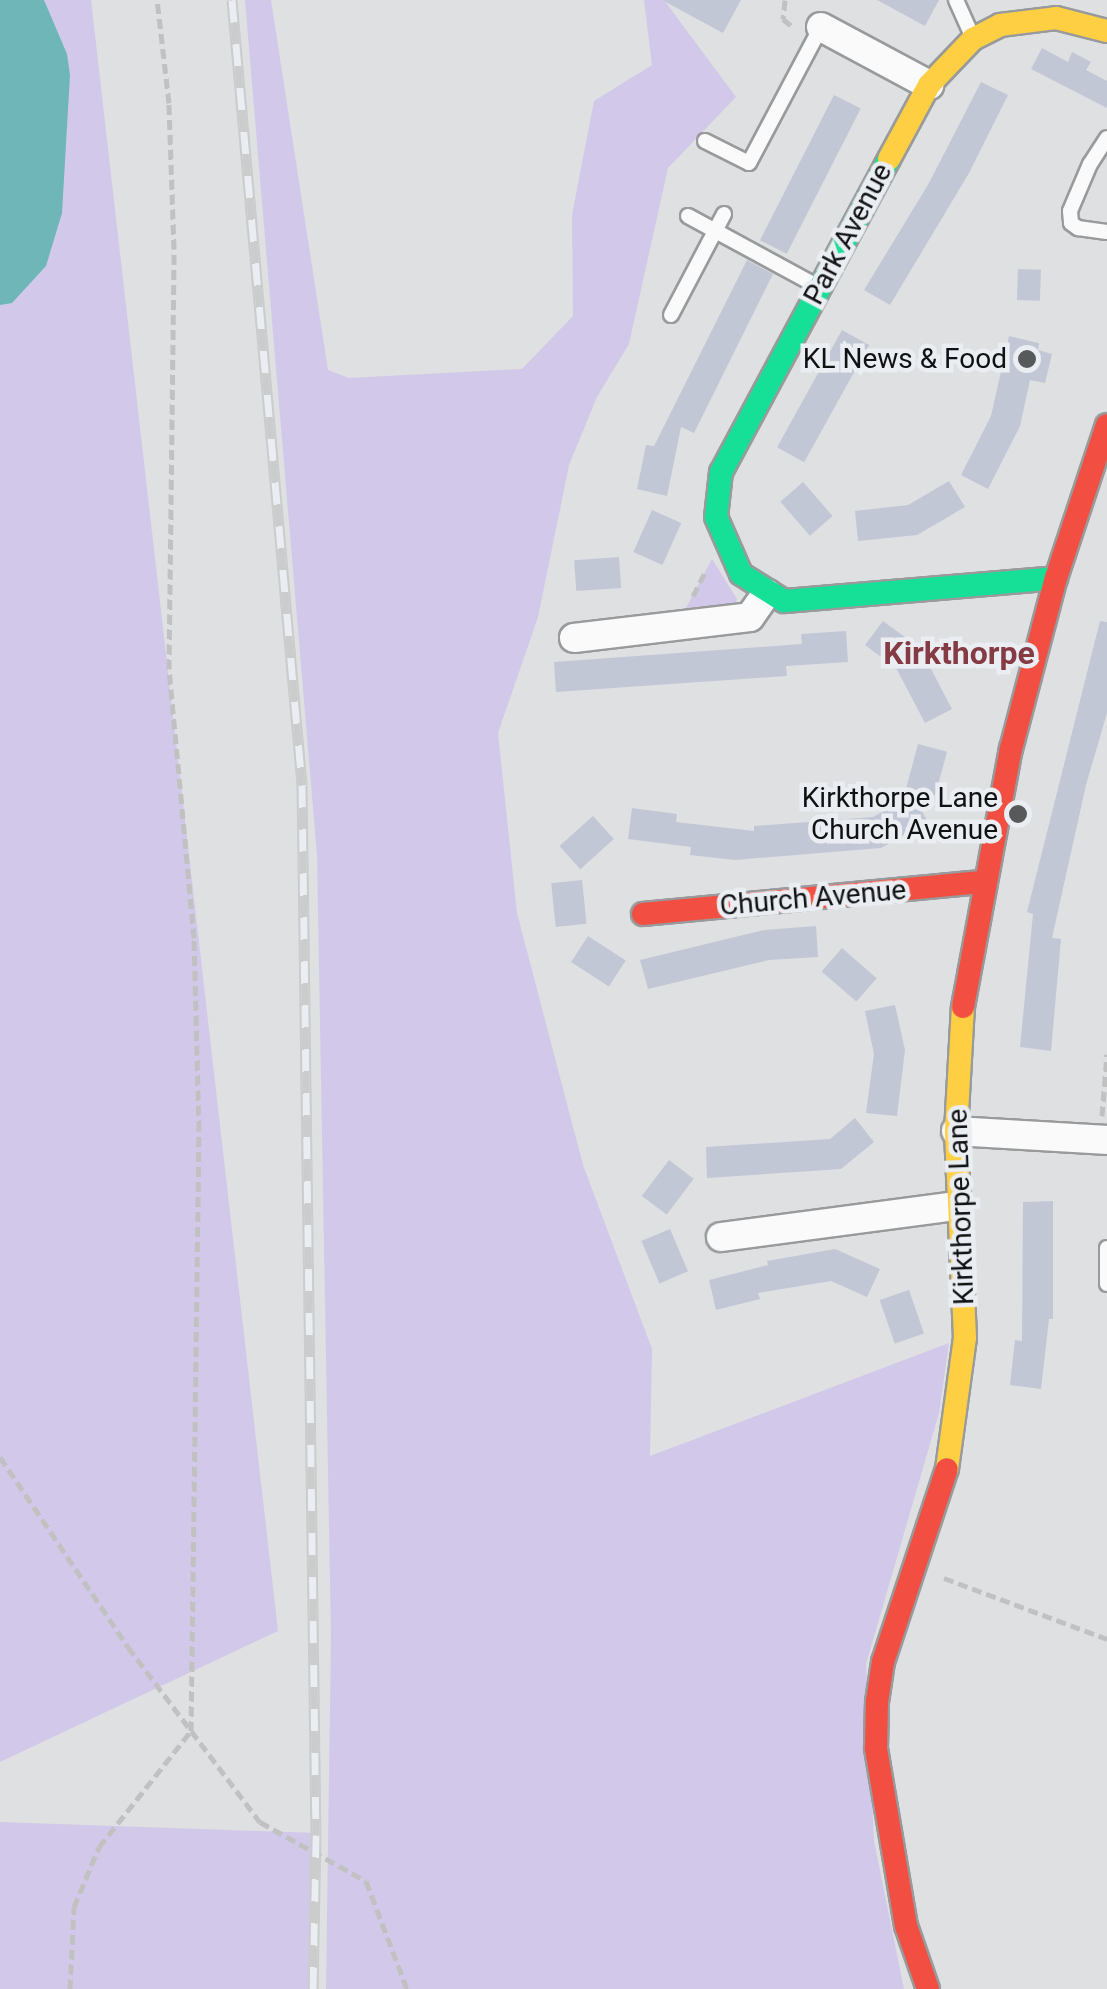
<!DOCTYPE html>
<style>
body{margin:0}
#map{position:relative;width:1107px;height:1989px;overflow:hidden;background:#dee0e2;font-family:Roboto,sans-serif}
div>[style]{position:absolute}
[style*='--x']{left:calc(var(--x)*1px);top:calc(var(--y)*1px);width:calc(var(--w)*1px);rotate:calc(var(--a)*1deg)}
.green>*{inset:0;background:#d2c8ea;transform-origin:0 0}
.water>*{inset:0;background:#6fb6b8}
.building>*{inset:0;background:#c2c7d6;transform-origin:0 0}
.path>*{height:5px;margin-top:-2.5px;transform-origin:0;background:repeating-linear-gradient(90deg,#c1c1c2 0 10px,transparent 0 15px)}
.roads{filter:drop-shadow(2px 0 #989a9b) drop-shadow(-2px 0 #989a9b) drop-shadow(0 2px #989a9b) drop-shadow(0 -2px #989a9b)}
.lane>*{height:14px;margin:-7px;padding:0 7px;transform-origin:7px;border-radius:7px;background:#fafafb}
.street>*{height:28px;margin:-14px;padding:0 14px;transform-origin:14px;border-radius:14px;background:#fafafb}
.fast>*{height:22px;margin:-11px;padding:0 11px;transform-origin:11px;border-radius:11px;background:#16e098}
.slow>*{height:22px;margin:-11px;padding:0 11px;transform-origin:11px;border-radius:11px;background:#ffcf43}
.jam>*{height:22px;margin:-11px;padding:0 11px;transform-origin:11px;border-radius:11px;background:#f24e42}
.rail>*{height:11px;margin-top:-5.5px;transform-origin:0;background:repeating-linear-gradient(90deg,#eaedf1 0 22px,#cbcccc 0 44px);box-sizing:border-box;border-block:2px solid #cbcccc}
.dots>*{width:28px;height:28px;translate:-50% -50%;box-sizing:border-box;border:5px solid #eaedf1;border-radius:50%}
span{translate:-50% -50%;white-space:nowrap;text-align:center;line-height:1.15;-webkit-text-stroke:9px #eaedf1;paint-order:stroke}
.street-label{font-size:28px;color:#101113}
.poi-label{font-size:28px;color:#101113}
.right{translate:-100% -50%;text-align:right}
.quarter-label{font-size:32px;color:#843b43;font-weight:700}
</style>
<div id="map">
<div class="green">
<div style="clip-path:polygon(0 0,91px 0,278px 1631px,0 1762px)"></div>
<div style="clip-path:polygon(245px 0,271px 0,328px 370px,349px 378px,522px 369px,573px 316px,572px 215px,594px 101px,652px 65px,644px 0,664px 0,736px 97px,668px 168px,629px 344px,597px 397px,569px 465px,538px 617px,498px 733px,517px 913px,583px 1165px,652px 1349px,650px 1456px,949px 1343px,939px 1413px,866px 1664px,874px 1841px,904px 1989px,326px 1989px,331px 1637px,317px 855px)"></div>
<div style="clip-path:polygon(712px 559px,737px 599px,734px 607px,681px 617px)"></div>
<div style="left:0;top:1822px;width:316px;height:167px;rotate:2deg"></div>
</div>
<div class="water">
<div style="clip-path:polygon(0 0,44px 0,67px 54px,70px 75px,62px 213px,46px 266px,12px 303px,0 305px)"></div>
</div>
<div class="building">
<div style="clip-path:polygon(662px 0,741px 0,723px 33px)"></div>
<div style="clip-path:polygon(877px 0,939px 0,925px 26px)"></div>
<div style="clip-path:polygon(1042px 48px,1068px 62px,1072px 52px,1091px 62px,1086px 70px,1107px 81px,1107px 108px,1031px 69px)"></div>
<div style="clip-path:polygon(981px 82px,1008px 95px,969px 173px,890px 305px,864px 290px,929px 183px)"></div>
<div style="left:834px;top:95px;width:30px;height:163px;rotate:27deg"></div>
<div style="clip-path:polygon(747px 260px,773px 274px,770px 280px,694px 433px,681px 427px,667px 496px,637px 489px,646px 445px,654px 446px)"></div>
<div style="left:1018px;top:269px;width:23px;height:31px;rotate:2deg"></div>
<div style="left:842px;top:330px;width:31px;height:134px;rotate:29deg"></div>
<div style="clip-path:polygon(1009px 336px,1039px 343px,1038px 350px,1052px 354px,1045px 383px,1030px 380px,1020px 426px,988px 489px,961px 475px,991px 416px)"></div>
<div style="clip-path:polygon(949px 481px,965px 507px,917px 535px,858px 541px,855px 511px,908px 505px)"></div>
<div style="left:803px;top:482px;width:45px;height:30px;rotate:49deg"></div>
<div style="left:652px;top:510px;width:32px;height:46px;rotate:24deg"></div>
<div style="left:619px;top:557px;width:31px;height:45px;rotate:86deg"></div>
<div style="clip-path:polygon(883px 621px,920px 648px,952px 709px,925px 723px,896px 668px,865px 645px)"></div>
<div style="clip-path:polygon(1100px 621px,1107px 622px,1107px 713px,1086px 785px,1052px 938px,1061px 939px,1051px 1051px,1020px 1047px,1033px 914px,1027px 912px)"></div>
<div style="clip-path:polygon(846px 631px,848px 662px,786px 666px,787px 676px,556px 692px,554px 662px,802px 644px,801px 634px)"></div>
<div style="left:918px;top:744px;width:30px;height:45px;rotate:15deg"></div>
<div style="clip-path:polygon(913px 795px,928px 822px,881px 848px,735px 860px,690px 855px,691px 847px,628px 839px,632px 808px,677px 814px,676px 822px,754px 831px,754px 826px,873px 817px)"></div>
<div style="left:593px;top:816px;width:31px;height:45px;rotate:48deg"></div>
<div style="left:582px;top:880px;width:44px;height:31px;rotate:84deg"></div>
<div style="clip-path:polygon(816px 926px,818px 957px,769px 960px,648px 989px,640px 960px,764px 930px)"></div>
<div style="left:588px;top:936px;width:45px;height:31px;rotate:33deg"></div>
<div style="left:842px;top:948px;width:46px;height:31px;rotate:41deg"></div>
<div style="clip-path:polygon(895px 1005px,905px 1050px,897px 1116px,866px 1113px,874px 1054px,865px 1011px)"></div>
<div style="clip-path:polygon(855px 1118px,874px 1142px,841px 1169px,707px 1178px,706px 1147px,830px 1139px)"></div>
<div style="left:669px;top:1160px;width:31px;height:45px;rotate:37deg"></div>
<div style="clip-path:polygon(1053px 1201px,1053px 1319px,1049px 1319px,1041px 1389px,1010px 1385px,1015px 1340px,1022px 1341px,1023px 1202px)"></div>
<div style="left:670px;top:1229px;width:46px;height:31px;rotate:67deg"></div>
<div style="clip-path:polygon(835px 1249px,880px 1269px,867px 1297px,831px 1281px,758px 1293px,760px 1299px,716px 1310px,709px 1280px,768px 1265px,767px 1261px)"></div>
<div style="left:909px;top:1290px;width:46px;height:31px;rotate:71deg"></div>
</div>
<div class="path">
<div style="--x:785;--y:0;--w:19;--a:96"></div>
<div style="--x:783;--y:19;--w:14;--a:39"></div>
<div style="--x:693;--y:596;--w:29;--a:-63"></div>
<div style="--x:1102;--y:1116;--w:62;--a:-85.4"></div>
<div style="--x:0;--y:1457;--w:229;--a:56"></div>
<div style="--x:128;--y:1647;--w:219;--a:53"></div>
<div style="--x:260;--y:1822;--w:121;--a:29.1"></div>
<div style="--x:366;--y:1881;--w:116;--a:69.2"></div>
<div style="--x:944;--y:1578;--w:174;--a:20.5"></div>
<div style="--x:70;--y:1989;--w:82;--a:-87.2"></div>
<div style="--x:74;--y:1907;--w:65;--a:-67.4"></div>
<div style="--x:99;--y:1847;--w:148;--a:-51.6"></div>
<div style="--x:191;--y:1731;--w:601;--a:-89.24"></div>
<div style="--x:199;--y:1130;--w:192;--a:-91.5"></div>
<div style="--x:194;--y:938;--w:270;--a:-95.3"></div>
<div style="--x:169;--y:669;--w:420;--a:-89.3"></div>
<div style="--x:174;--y:249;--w:146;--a:-92"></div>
<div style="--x:169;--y:103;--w:104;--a:-96.6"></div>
</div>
<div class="roads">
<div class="lane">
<div style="--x:956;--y:0;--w:42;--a:65.9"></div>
<div style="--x:1107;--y:138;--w:31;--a:123"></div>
<div style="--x:1090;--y:164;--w:51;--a:113.1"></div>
<div style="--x:1070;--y:211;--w:12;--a:85"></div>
<div style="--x:1071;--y:223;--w:9;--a:36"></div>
<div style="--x:1078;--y:228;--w:29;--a:8"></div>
<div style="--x:705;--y:141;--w:49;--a:26.6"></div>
<div style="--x:749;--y:163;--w:154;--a:-62.1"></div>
<div style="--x:688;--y:216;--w:149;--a:28.5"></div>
<div style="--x:671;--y:315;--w:114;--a:-62.3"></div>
<div style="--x:1107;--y:1248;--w:36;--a:90"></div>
</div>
<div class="street">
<div style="--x:821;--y:27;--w:123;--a:28.2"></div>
<div style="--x:574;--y:638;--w:177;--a:-6.8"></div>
<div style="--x:750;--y:617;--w:29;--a:-55"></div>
<div style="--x:956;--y:1131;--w:151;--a:3.4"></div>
<div style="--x:721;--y:1237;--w:239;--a:-7.5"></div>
</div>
<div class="fast">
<div style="--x:889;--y:159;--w:355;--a:118.2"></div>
<div style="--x:721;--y:472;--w:45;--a:96.3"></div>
<div style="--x:716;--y:517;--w:62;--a:66.3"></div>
<div style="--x:741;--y:574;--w:51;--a:32.1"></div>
<div style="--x:784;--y:601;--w:273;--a:-4.8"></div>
</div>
<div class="slow">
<div style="--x:889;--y:159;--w:84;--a:-61.6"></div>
<div style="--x:929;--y:85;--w:64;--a:-46.3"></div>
<div style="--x:973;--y:39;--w:30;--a:-27"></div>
<div style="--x:1000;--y:25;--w:56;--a:-7.1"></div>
<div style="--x:1056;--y:18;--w:53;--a:14.3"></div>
<div style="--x:947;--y:1469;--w:132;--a:-82.2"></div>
<div style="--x:965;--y:1338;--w:207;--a:-92.5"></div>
<div style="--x:956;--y:1131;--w:124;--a:-86.8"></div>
</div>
<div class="jam">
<div style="--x:643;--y:914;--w:342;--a:-5.4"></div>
<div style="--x:963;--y:1007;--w:262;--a:-79.5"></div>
<div style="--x:1011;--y:749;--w:177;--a:-75.3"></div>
<div style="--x:1056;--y:578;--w:161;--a:-71.6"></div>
<div style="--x:928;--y:1989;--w:67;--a:-109.2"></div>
<div style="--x:906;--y:1926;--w:181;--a:-99.6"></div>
<div style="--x:876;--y:1748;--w:46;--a:-88.8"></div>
<div style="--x:877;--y:1702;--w:40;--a:-81.5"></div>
<div style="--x:883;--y:1662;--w:203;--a:-71.7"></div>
</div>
</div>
<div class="rail">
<div style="--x:232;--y:0;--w:788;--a:84.9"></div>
<div style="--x:302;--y:785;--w:1050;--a:89.24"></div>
<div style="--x:316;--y:1835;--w:154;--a:91.1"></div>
</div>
<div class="dots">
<div style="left:1027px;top:359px;background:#58595b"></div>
<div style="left:1018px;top:814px;background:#58595b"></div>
</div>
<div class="street-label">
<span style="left:848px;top:234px;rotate:-62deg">Park Avenue</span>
<span style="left:813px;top:898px;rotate:-5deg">Church Avenue</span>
<span style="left:961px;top:1207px;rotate:-92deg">Kirkthorpe Lane</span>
</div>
<div class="poi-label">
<span class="right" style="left:1007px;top:359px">KL News &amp; Food</span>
<span class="right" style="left:998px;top:814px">Kirkthorpe Lane<br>Church Avenue</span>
</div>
<div class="quarter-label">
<span style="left:959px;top:653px">Kirkthorpe</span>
</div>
</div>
